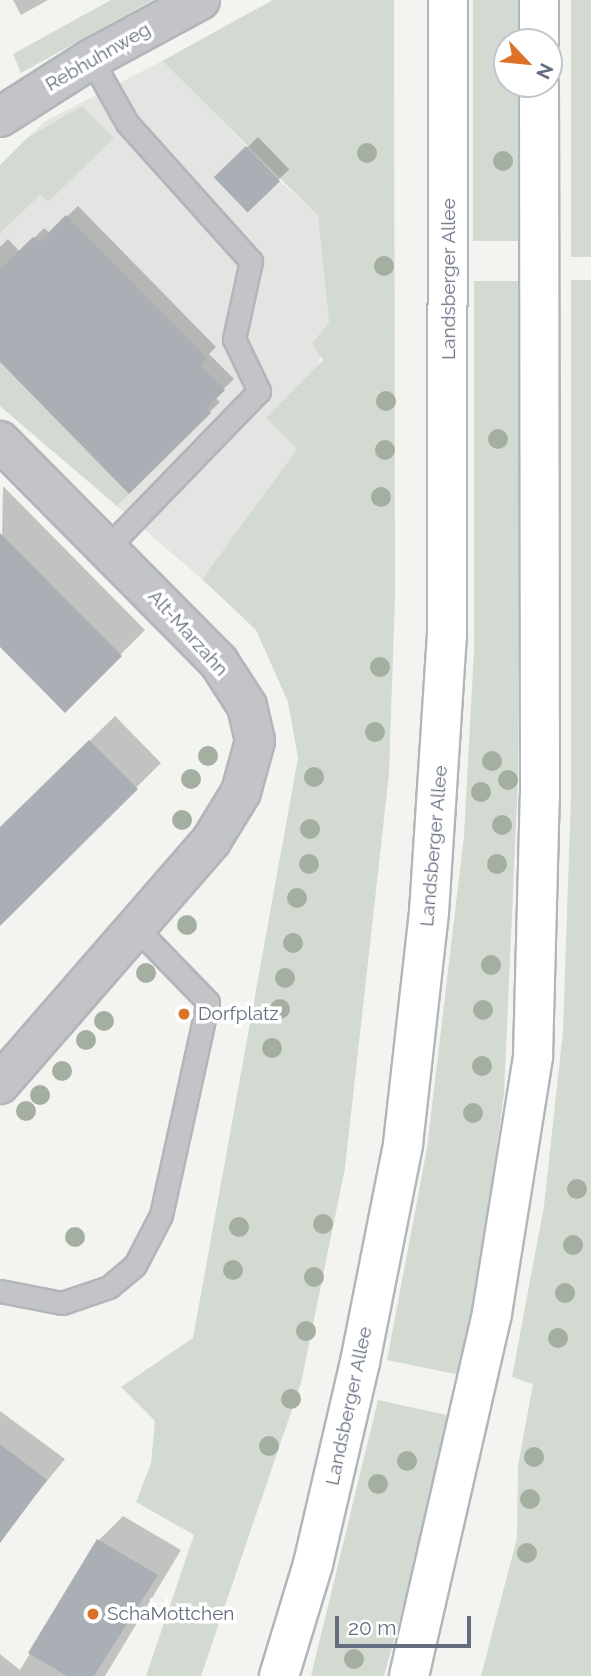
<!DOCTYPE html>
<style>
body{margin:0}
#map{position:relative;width:591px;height:1676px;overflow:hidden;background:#f3f4f0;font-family:Raleway,sans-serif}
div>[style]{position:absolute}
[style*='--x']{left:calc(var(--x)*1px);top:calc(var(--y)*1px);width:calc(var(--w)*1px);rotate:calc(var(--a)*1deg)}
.built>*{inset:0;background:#e4e4e3}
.green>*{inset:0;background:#d3dad1;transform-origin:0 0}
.shadow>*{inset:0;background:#0003;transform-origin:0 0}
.building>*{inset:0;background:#aaafb5;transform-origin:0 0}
.roads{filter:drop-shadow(2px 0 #b2b5ba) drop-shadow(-2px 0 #b2b5ba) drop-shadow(0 2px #b2b5ba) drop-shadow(0 -2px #b2b5ba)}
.service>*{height:21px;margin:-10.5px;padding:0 10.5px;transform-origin:10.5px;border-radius:10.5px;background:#c2c4c8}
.minor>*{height:38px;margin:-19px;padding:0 19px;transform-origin:19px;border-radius:19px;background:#c2c4c8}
.primary>*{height:38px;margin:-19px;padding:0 19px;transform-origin:19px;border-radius:19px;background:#fff}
.trees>*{width:20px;height:20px;margin:-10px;border-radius:50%;background:#a4afa2}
.dots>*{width:19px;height:19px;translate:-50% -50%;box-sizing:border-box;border:4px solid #fff;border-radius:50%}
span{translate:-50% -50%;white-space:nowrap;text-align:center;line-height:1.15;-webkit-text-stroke:7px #fff;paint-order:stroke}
.street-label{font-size:19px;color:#646e80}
.poi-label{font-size:19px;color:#646e80}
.left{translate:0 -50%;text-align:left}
.north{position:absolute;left:493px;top:28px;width:70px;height:70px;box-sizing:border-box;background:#fff;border:2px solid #c1c5cc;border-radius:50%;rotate:116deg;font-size:19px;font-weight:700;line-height:28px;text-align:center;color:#646e80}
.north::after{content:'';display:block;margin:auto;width:24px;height:32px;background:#dc7128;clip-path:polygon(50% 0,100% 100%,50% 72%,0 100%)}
.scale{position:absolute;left:335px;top:1616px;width:136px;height:32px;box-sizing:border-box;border:4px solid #646e80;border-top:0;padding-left:9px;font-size:21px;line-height:24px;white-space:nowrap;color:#646e80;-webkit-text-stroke:5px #fff;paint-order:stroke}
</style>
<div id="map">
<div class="built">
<div style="clip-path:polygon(162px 61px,246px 146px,214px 178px,249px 212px,280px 181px,318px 216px,329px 323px,297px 449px,202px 579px,0 406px,0 165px,44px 122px)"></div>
</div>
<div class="green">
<div style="clip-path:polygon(111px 0,153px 0,21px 73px,13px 54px)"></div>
<div style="clip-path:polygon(273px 0,394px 0,395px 596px,389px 774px,345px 1168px,301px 1383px,201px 1676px,146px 1676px,194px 1535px,136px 1502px,151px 1463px,155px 1421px,121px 1387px,193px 1338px,298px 758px,288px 702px,256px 630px,202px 579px,297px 449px,266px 418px,323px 360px,312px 343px,329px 323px,318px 216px,162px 61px)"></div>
<div style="clip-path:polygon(473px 0,518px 0,518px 42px,507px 42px,507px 84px,518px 84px,518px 241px,473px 241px)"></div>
<div style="left:571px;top:0;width:20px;height:257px"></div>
<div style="clip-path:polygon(82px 106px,114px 138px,48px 202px,40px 195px,0 233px,0 165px,27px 138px)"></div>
<div style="clip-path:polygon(571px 280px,591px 280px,591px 1676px,481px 1676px,517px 1538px,518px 1466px,533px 1384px,512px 1377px,544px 1206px,563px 1031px,571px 795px)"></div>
<div style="clip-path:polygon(474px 281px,518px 281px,518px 779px,504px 1094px,478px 1287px,460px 1375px,387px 1360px,427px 1148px,464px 836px,474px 650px)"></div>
<div style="clip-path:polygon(0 362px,129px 494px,117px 506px,0 406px)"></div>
<div style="clip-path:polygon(378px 1400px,451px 1416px,414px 1569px,384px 1676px,311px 1676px)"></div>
</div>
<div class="shadow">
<div style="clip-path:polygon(13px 0,48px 0,21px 15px)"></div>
<div style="left:258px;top:137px;width:45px;height:59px;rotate:46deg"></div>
<div style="clip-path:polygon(78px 206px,216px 347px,209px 354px,234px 379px,215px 397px,220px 402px,129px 492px,0 360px,0 247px,8px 239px,20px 252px,44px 228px,50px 233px)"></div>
<div style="clip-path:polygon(3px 486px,145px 630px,65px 710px,0 645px)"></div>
<div style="clip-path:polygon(115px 716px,161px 763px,0 923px,0 829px)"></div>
<div style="clip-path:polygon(0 1411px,65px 1459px,15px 1520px,0 1509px)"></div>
<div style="clip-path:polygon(123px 1516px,181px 1550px,105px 1676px,0 1676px,0 1654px,20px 1670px,99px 1540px)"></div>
</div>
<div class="building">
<div style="left:246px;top:146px;width:49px;height:45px;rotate:46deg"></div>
<div style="clip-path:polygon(66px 215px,207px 358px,200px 365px,225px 390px,206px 409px,211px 413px,129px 494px,0 362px,0 269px,33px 237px,39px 242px)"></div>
<div style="clip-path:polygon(0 533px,122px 656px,65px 713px,0 647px)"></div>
<div style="clip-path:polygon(89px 740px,138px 789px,0 926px,0 827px)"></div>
<div style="clip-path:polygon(0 1444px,47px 1480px,0 1543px)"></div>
<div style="clip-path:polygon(97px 1539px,158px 1575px,94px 1676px,67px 1676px,28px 1653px)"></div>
</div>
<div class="roads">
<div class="service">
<div style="--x:91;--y:59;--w:73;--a:60.6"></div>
<div style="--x:127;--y:123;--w:186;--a:48.1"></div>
<div style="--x:251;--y:261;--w:80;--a:102.3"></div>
<div style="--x:234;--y:339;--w:58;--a:64.3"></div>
<div style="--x:259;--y:391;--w:217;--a:134.1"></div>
<div style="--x:0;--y:1291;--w:63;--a:11"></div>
<div style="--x:62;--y:1303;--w:50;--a:-18.8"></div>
<div style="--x:109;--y:1287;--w:34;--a:-40"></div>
<div style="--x:135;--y:1265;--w:56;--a:-62.5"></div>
<div style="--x:161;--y:1215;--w:218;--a:-77.6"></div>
<div style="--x:208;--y:1002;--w:103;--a:-134.2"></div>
</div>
<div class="minor">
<div style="--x:0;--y:117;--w:108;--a:-32.5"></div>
<div style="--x:91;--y:59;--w:124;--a:-28.4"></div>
<div style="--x:0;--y:441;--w:310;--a:45.3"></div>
<div style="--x:218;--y:661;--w:54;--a:57.2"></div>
<div style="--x:247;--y:706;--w:36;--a:77"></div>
<div style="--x:255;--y:741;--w:53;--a:105.4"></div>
<div style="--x:241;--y:792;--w:57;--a:121.5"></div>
<div style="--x:211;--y:841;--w:322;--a:131"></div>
</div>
<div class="primary">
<div style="--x:539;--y:42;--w:42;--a:-90"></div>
<div style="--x:279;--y:1676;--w:117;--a:-73.1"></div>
<div style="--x:313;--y:1564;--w:207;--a:-76.9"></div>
<div style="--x:360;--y:1362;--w:222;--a:-78.8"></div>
<div style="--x:403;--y:1144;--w:233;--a:-83.6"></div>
<div style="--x:429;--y:912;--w:277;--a:-86.3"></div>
<div style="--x:447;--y:636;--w:636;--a:-89.91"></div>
<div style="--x:409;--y:1676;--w:372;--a:-77.1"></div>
<div style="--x:492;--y:1313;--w:260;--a:-80.9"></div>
<div style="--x:533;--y:1056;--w:260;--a:-88.5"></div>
<div style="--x:540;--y:796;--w:712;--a:-90.08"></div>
</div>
</div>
<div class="trees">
<div style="left:367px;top:153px"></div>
<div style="left:503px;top:161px"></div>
<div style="left:384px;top:266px"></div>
<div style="left:386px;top:401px"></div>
<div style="left:498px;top:439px"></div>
<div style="left:385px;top:450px"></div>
<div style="left:381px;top:497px"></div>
<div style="left:380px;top:667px"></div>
<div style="left:375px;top:732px"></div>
<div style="left:208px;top:756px"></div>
<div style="left:492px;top:761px"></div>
<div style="left:314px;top:777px"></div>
<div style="left:191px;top:779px"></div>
<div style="left:508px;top:780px"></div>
<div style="left:481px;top:792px"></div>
<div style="left:182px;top:820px"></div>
<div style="left:502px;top:825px"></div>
<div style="left:310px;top:829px"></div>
<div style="left:309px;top:864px"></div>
<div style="left:497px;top:864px"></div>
<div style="left:297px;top:898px"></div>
<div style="left:187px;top:925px"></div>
<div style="left:293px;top:943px"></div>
<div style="left:491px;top:965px"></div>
<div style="left:146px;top:973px"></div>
<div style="left:285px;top:978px"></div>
<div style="left:280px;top:1009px"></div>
<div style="left:483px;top:1010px"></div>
<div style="left:104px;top:1021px"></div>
<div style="left:86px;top:1040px"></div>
<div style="left:272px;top:1048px"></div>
<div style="left:482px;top:1066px"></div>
<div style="left:62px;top:1071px"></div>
<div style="left:40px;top:1095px"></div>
<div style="left:26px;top:1111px"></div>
<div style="left:473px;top:1113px"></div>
<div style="left:577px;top:1189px"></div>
<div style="left:323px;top:1224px"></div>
<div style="left:239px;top:1227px"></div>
<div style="left:75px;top:1237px"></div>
<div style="left:573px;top:1245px"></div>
<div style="left:233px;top:1270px"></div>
<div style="left:314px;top:1277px"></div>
<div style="left:565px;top:1293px"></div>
<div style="left:306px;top:1331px"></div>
<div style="left:558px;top:1338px"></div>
<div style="left:291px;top:1399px"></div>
<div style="left:269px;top:1446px"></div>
<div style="left:534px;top:1457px"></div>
<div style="left:407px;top:1461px"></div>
<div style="left:378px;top:1484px"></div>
<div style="left:530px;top:1499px"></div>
<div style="left:527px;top:1553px"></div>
<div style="left:354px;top:1659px"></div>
</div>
<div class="dots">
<div style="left:184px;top:1014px;background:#dc7128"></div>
<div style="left:93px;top:1614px;background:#dc7128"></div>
</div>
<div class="street-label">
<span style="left:98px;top:57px;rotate:-30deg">Rebhuhnweg</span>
<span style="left:449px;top:279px;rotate:-90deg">Landsberger Allee</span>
<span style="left:188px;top:633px;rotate:48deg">Alt-Marzahn</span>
<span style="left:434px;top:846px;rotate:-85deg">Landsberger Allee</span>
<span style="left:349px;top:1406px;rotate:-78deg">Landsberger Allee</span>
</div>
<div class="poi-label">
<span class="left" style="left:198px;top:1014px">Dorfplatz</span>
<span class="left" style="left:107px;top:1614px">SchaMottchen</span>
</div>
<div class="north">N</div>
<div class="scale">20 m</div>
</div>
